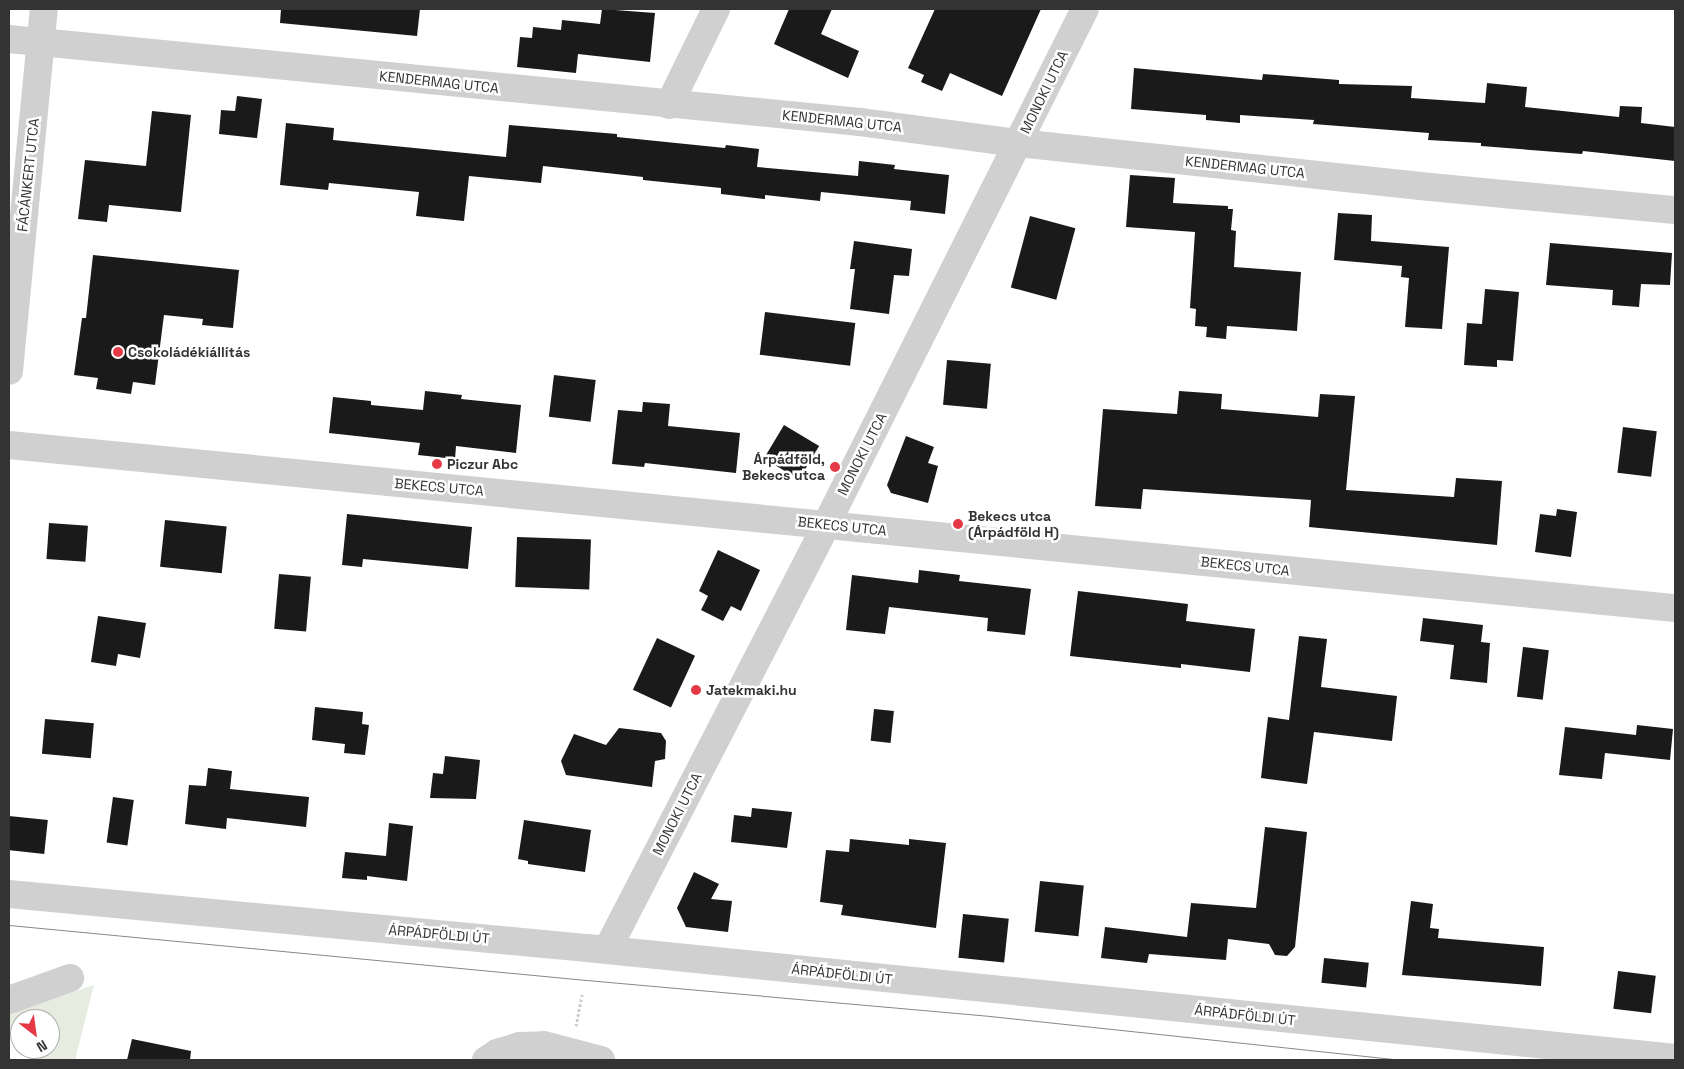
<!DOCTYPE html>
<meta charset="utf-8">
<style>
body{margin:0}
#map{position:relative;width:1684px;height:1069px;overflow:hidden;background:#fff;font-family:"Space Grotesk",sans-serif}
div>[style]{position:absolute}
[style*='--x']{left:calc(var(--x)*1px);top:calc(var(--y)*1px);width:calc(var(--w)*1px);rotate:calc(var(--a)*1deg)}
.green>*{inset:0;background:#e6ecdf}
.building>*{inset:0;background:#1a1a1a;transform-origin:0 0}
.path>*{height:3px;margin-top:-1.5px;transform-origin:0;background:repeating-linear-gradient(90deg,#cdcdcd 0 2.5px,transparent 0 5px)}
.minor>*{height:28px;margin:-14px;padding:0 14px;transform-origin:14px;border-radius:14px;background:#d0d0d0}
.tram>*{height:1px;margin:-0.5px;padding:0 0.5px;transform-origin:0.5px;border-radius:0.5px;background:#888}
.dots>*{width:14px;height:14px;translate:-50% -50%;box-sizing:border-box;border:2px solid #fff;border-radius:50%}
span{translate:-50% -50%;white-space:nowrap;text-align:center;line-height:1.15;-webkit-text-stroke:5px #fff;paint-order:stroke}
.street-label{font-size:14px;color:#333}
.poi-label{font-size:14px;color:#333;font-weight:700}
.left{translate:0 -50%;text-align:left}
.right{translate:-100% -50%;text-align:right}
.frame{position:absolute;inset:0;border:10px solid #333;pointer-events:none}
.north{position:absolute;left:10px;top:1009px;width:50px;height:50px;box-sizing:border-box;background:#fff;border:1px solid #adadad;border-radius:50%;rotate:150deg;font-size:14px;font-weight:700;line-height:20px;text-align:center;color:#333}
.north::after{content:'';display:block;margin:auto;width:18px;height:22px;background:#e63946;clip-path:polygon(50% 0,100% 100%,50% 72%,0 100%)}
</style>
<div id="map">
<div class="green">
<div style="clip-path:polygon(94px 985px,75px 1060px,32px 1060px,20px 1049px,50px 1049px,50px 1019px,20px 1019px,20px 1049px,14px 1043px,9px 1033px,9px 1014px)"></div>
</div>
<div class="building">
<div style="clip-path:polygon(281px 9px,420px 9px,417px 36px,280px 23px)"></div>
<div style="clip-path:polygon(602px 9px,655px 13px,650px 62px,578px 54px,576px 73px,517px 67px,520px 37px,532px 38px,533px 27px,561px 30px,562px 20px,600px 24px)"></div>
<div style="clip-path:polygon(789px 9px,832px 9px,821px 34px,859px 51px,848px 78px,774px 44px)"></div>
<div style="clip-path:polygon(935px 9px,1041px 9px,1002px 96px,950px 73px,942px 91px,921px 82px,924px 75px,908px 68px)"></div>
<div style="clip-path:polygon(1134px 68px,1262px 80px,1263px 74px,1339px 80px,1339px 84px,1412px 86px,1411px 98px,1485px 103px,1487px 83px,1527px 87px,1525px 107px,1619px 117px,1620px 106px,1642px 107px,1641px 123px,1675px 127px,1675px 161px,1583px 151px,1582px 154px,1481px 146px,1481px 143px,1428px 140px,1429px 133px,1313px 124px,1314px 120px,1240px 115px,1240px 123px,1206px 120px,1206px 115px,1131px 109px)"></div>
<div style="clip-path:polygon(237px 96px,262px 99px,257px 138px,219px 134px,221px 110px,235px 111px)"></div>
<div style="clip-path:polygon(152px 111px,191px 115px,181px 212px,109px 205px,107px 222px,78px 219px,85px 160px,146px 166px)"></div>
<div style="clip-path:polygon(286px 123px,334px 128px,333px 140px,506px 157px,509px 125px,617px 134px,617px 137px,725px 148px,726px 145px,759px 149px,757px 167px,858px 176px,859px 161px,895px 165px,894px 169px,949px 175px,945px 214px,910px 210px,911px 201px,821px 192px,820px 201px,765px 195px,765px 199px,721px 194px,721px 188px,643px 180px,643px 177px,543px 166px,541px 183px,469px 176px,464px 221px,416px 216px,419px 192px,329px 183px,328px 190px,280px 185px)"></div>
<div style="clip-path:polygon(1130px 175px,1175px 178px,1173px 203px,1228px 206px,1228px 209px,1233px 209px,1231px 230px,1236px 231px,1234px 267px,1301px 272px,1297px 331px,1227px 326px,1226px 339px,1206px 337px,1207px 327px,1195px 326px,1196px 309px,1190px 308px,1195px 232px,1126px 227px)"></div>
<div style="clip-path:polygon(1338px 213px,1372px 215px,1371px 241px,1449px 247px,1442px 329px,1405px 327px,1409px 278px,1401px 277px,1402px 266px,1334px 260px)"></div>
<div style="left:1030px;top:216px;width:47px;height:74px;rotate:15deg"></div>
<div style="clip-path:polygon(854px 241px,912px 249px,909px 276px,894px 275px,889px 314px,850px 309px,855px 269px,850px 269px)"></div>
<div style="clip-path:polygon(1550px 243px,1672px 253px,1670px 285px,1641px 284px,1639px 307px,1612px 305px,1613px 290px,1546px 285px)"></div>
<div style="clip-path:polygon(93px 255px,239px 270px,233px 328px,202px 325px,203px 319px,164px 315px,155px 385px,133px 382px,131px 394px,96px 389px,98px 378px,74px 375px,82px 318px,86px 318px)"></div>
<div style="clip-path:polygon(1485px 289px,1519px 292px,1513px 361px,1497px 360px,1497px 367px,1464px 365px,1467px 323px,1482px 324px)"></div>
<div style="left:765px;top:312px;width:91px;height:43px;rotate:7deg"></div>
<div style="left:947px;top:360px;width:44px;height:45px;rotate:5deg"></div>
<div style="left:554px;top:375px;width:42px;height:42px;rotate:7deg"></div>
<div style="clip-path:polygon(425px 391px,462px 395px,461px 399px,521px 405px,516px 453px,456px 446px,455px 459px,418px 455px,420px 443px,329px 433px,333px 397px,371px 401px,371px 405px,423px 410px)"></div>
<div style="clip-path:polygon(1179px 391px,1222px 394px,1221px 409px,1318px 417px,1320px 394px,1355px 396px,1346px 490px,1454px 497px,1456px 478px,1502px 481px,1497px 545px,1309px 527px,1311px 500px,1143px 489px,1141px 509px,1095px 506px,1103px 409px,1177px 414px)"></div>
<div style="clip-path:polygon(643px 402px,670px 404px,668px 426px,740px 433px,736px 473px,645px 463px,644px 467px,612px 464px,618px 410px,642px 412px)"></div>
<div style="left:784px;top:425px;width:41px;height:39px;rotate:31deg"></div>
<div style="left:1623px;top:427px;width:34px;height:46px;rotate:7deg"></div>
<div style="clip-path:polygon(906px 436px,934px 447px,928px 463px,938px 466px,928px 503px,891px 493px,887px 485px)"></div>
<div style="clip-path:polygon(1557px 509px,1577px 512px,1571px 557px,1535px 552px,1540px 514px,1556px 516px)"></div>
<div style="clip-path:polygon(347px 514px,472px 527px,468px 569px,363px 559px,362px 567px,342px 565px)"></div>
<div style="left:165px;top:520px;width:62px;height:47px;rotate:6deg"></div>
<div style="left:49px;top:523px;width:39px;height:36px;rotate:4deg"></div>
<div style="left:517px;top:537px;width:74px;height:50px;rotate:2deg"></div>
<div style="clip-path:polygon(718px 550px,760px 570px,741px 611px,731px 606px,723px 621px,701px 610px,708px 596px,699px 591px)"></div>
<div style="clip-path:polygon(919px 570px,960px 575px,959px 581px,1031px 589px,1025px 635px,987px 631px,988px 618px,889px 607px,885px 634px,846px 630px,852px 575px,918px 583px)"></div>
<div style="left:279px;top:574px;width:32px;height:55px;rotate:5deg"></div>
<div style="clip-path:polygon(1078px 591px,1188px 604px,1186px 621px,1255px 629px,1250px 672px,1181px 664px,1181px 668px,1070px 656px)"></div>
<div style="clip-path:polygon(98px 616px,146px 623px,140px 658px,118px 654px,116px 666px,91px 662px)"></div>
<div style="clip-path:polygon(1423px 618px,1483px 625px,1481px 642px,1490px 643px,1487px 683px,1450px 679px,1454px 645px,1420px 641px)"></div>
<div style="clip-path:polygon(1299px 636px,1327px 639px,1321px 687px,1397px 696px,1392px 741px,1314px 732px,1307px 784px,1261px 778px,1268px 717px,1289px 720px)"></div>
<div style="left:657px;top:638px;width:42px;height:57px;rotate:25deg"></div>
<div style="left:1523px;top:647px;width:26px;height:50px;rotate:7deg"></div>
<div style="clip-path:polygon(315px 707px,363px 712px,362px 724px,369px 725px,365px 755px,344px 753px,345px 744px,312px 740px)"></div>
<div style="left:874px;top:709px;width:20px;height:32px;rotate:6deg"></div>
<div style="left:45px;top:719px;width:49px;height:35px;rotate:5deg"></div>
<div style="clip-path:polygon(1637px 725px,1673px 729px,1670px 760px,1605px 753px,1602px 779px,1559px 775px,1565px 727px,1636px 735px)"></div>
<div style="clip-path:polygon(619px 728px,661px 733px,666px 741px,665px 759px,655px 761px,652px 787px,566px 775px,561px 761px,574px 734px,606px 745px)"></div>
<div style="clip-path:polygon(445px 756px,480px 760px,476px 799px,430px 798px,433px 773px,443px 774px)"></div>
<div style="clip-path:polygon(208px 768px,232px 771px,230px 789px,309px 797px,306px 827px,227px 818px,226px 829px,185px 824px,189px 785px,206px 786px)"></div>
<div style="left:113px;top:797px;width:21px;height:46px;rotate:8deg"></div>
<div style="clip-path:polygon(752px 808px,792px 812px,787px 848px,731px 842px,734px 815px,751px 817px)"></div>
<div style="left:9px;top:816px;width:39px;height:34px;rotate:6deg"></div>
<div style="clip-path:polygon(524px 820px,591px 830px,585px 872px,528px 864px,528px 861px,518px 859px)"></div>
<div style="clip-path:polygon(389px 823px,413px 826px,407px 881px,367px 876px,367px 880px,342px 878px,345px 852px,386px 856px)"></div>
<div style="clip-path:polygon(1265px 827px,1307px 832px,1295px 947px,1287px 956px,1275px 955px,1269px 944px,1228px 939px,1226px 960px,1149px 954px,1147px 963px,1101px 958px,1105px 927px,1187px 937px,1191px 903px,1256px 908px)"></div>
<div style="clip-path:polygon(850px 839px,909px 845px,909px 839px,946px 843px,936px 928px,841px 915px,843px 905px,820px 902px,826px 850px,849px 852px)"></div>
<div style="clip-path:polygon(694px 872px,719px 884px,711px 899px,732px 901px,728px 932px,686px 927px,677px 908px)"></div>
<div style="left:1040px;top:881px;width:44px;height:51px;rotate:6deg"></div>
<div style="clip-path:polygon(1411px 901px,1433px 904px,1430px 928px,1439px 929px,1438px 938px,1544px 947px,1541px 986px,1402px 975px)"></div>
<div style="left:963px;top:914px;width:46px;height:44px;rotate:6deg"></div>
<div style="left:1324px;top:958px;width:45px;height:25px;rotate:6deg"></div>
<div style="left:1618px;top:971px;width:38px;height:38px;rotate:7deg"></div>
<div style="clip-path:polygon(132px 1039px,191px 1051px,190px 1060px,127px 1060px)"></div>
</div>
<div class="path">
<div style="--x:576;--y:1026;--w:32;--a:-79"></div>
</div>
<div class="minor">
<div style="--x:9;--y:39;--w:855;--a:5.57"></div>
<div style="--x:860;--y:122;--w:159;--a:7.6"></div>
<div style="--x:1018;--y:143;--w:414;--a:6.1"></div>
<div style="--x:1430;--y:187;--w:246;--a:5.4"></div>
<div style="--x:669;--y:105;--w:107;--a:-63.9"></div>
<div style="--x:9;--y:371;--w:364;--a:-84.5"></div>
<div style="--x:9;--y:445;--w:1674;--a:5.59"></div>
<div style="--x:9;--y:894;--w:581;--a:5.34"></div>
<div style="--x:587;--y:948;--w:1094;--a:5.77"></div>
<div style="--x:607;--y:950;--w:478;--a:-62.7"></div>
<div style="--x:826;--y:525;--w:577;--a:-63.35"></div>
<div style="--x:9;--y:1000;--w:65;--a:-19.8"></div>
<div style="--x:486;--y:1060;--w:13;--a:-32"></div>
<div style="--x:497;--y:1053;--w:24;--a:-17"></div>
<div style="--x:520;--y:1046;--w:24;--a:-2"></div>
<div style="--x:544;--y:1045;--w:59;--a:14.7"></div>
</div>
<div class="tram">
<div style="--x:9;--y:925;--w:569;--a:5.45"></div>
<div style="--x:575;--y:979;--w:417;--a:5.1"></div>
<div style="--x:990;--y:1016;--w:417;--a:6.1"></div>
</div>
<div class="dots">
<div style="left:118px;top:352px;background:#e63946"></div>
<div style="left:437px;top:464px;background:#e63946"></div>
<div style="left:835px;top:467px;background:#e63946"></div>
<div style="left:958px;top:524px;background:#e63946"></div>
<div style="left:696px;top:690px;background:#e63946"></div>
</div>
<div class="street-label">
<span style="left:439px;top:82px;rotate:6deg">KENDERMAG UTCA</span>
<span style="left:1044px;top:92px;rotate:-64deg">MONOKI UTCA</span>
<span style="left:842px;top:121px;rotate:6deg">KENDERMAG UTCA</span>
<span style="left:1245px;top:167px;rotate:6deg">KENDERMAG UTCA</span>
<span style="left:28px;top:175px;rotate:-84deg">FÁCÁNKERT UTCA</span>
<span style="left:862px;top:454px;rotate:-63deg">MONOKI UTCA</span>
<span style="left:439px;top:487px;rotate:5deg">BEKECS UTCA</span>
<span style="left:842px;top:526px;rotate:6deg">BEKECS UTCA</span>
<span style="left:1245px;top:566px;rotate:6deg">BEKECS UTCA</span>
<span style="left:677px;top:814px;rotate:-63deg">MONOKI UTCA</span>
<span style="left:439px;top:934px;rotate:5deg">ÁRPÁDFÖLDI ÚT</span>
<span style="left:842px;top:974px;rotate:6deg">ÁRPÁDFÖLDI ÚT</span>
<span style="left:1245px;top:1015px;rotate:6deg">ÁRPÁDFÖLDI ÚT</span>
</div>
<div class="poi-label">
<span class="left" style="left:128px;top:352px">Csokoládékiállítás</span>
<span class="right" style="left:825px;top:467px">Árpádföld,<br>Bekecs utca</span>
<span class="left" style="left:447px;top:464px">Piczur Abc</span>
<span class="left" style="left:968px;top:524px">Bekecs utca<br>(Árpádföld H)</span>
<span class="left" style="left:706px;top:690px">Jatekmaki.hu</span>
</div>
<div class="frame"></div>
<div class="north">N</div>
</div>
